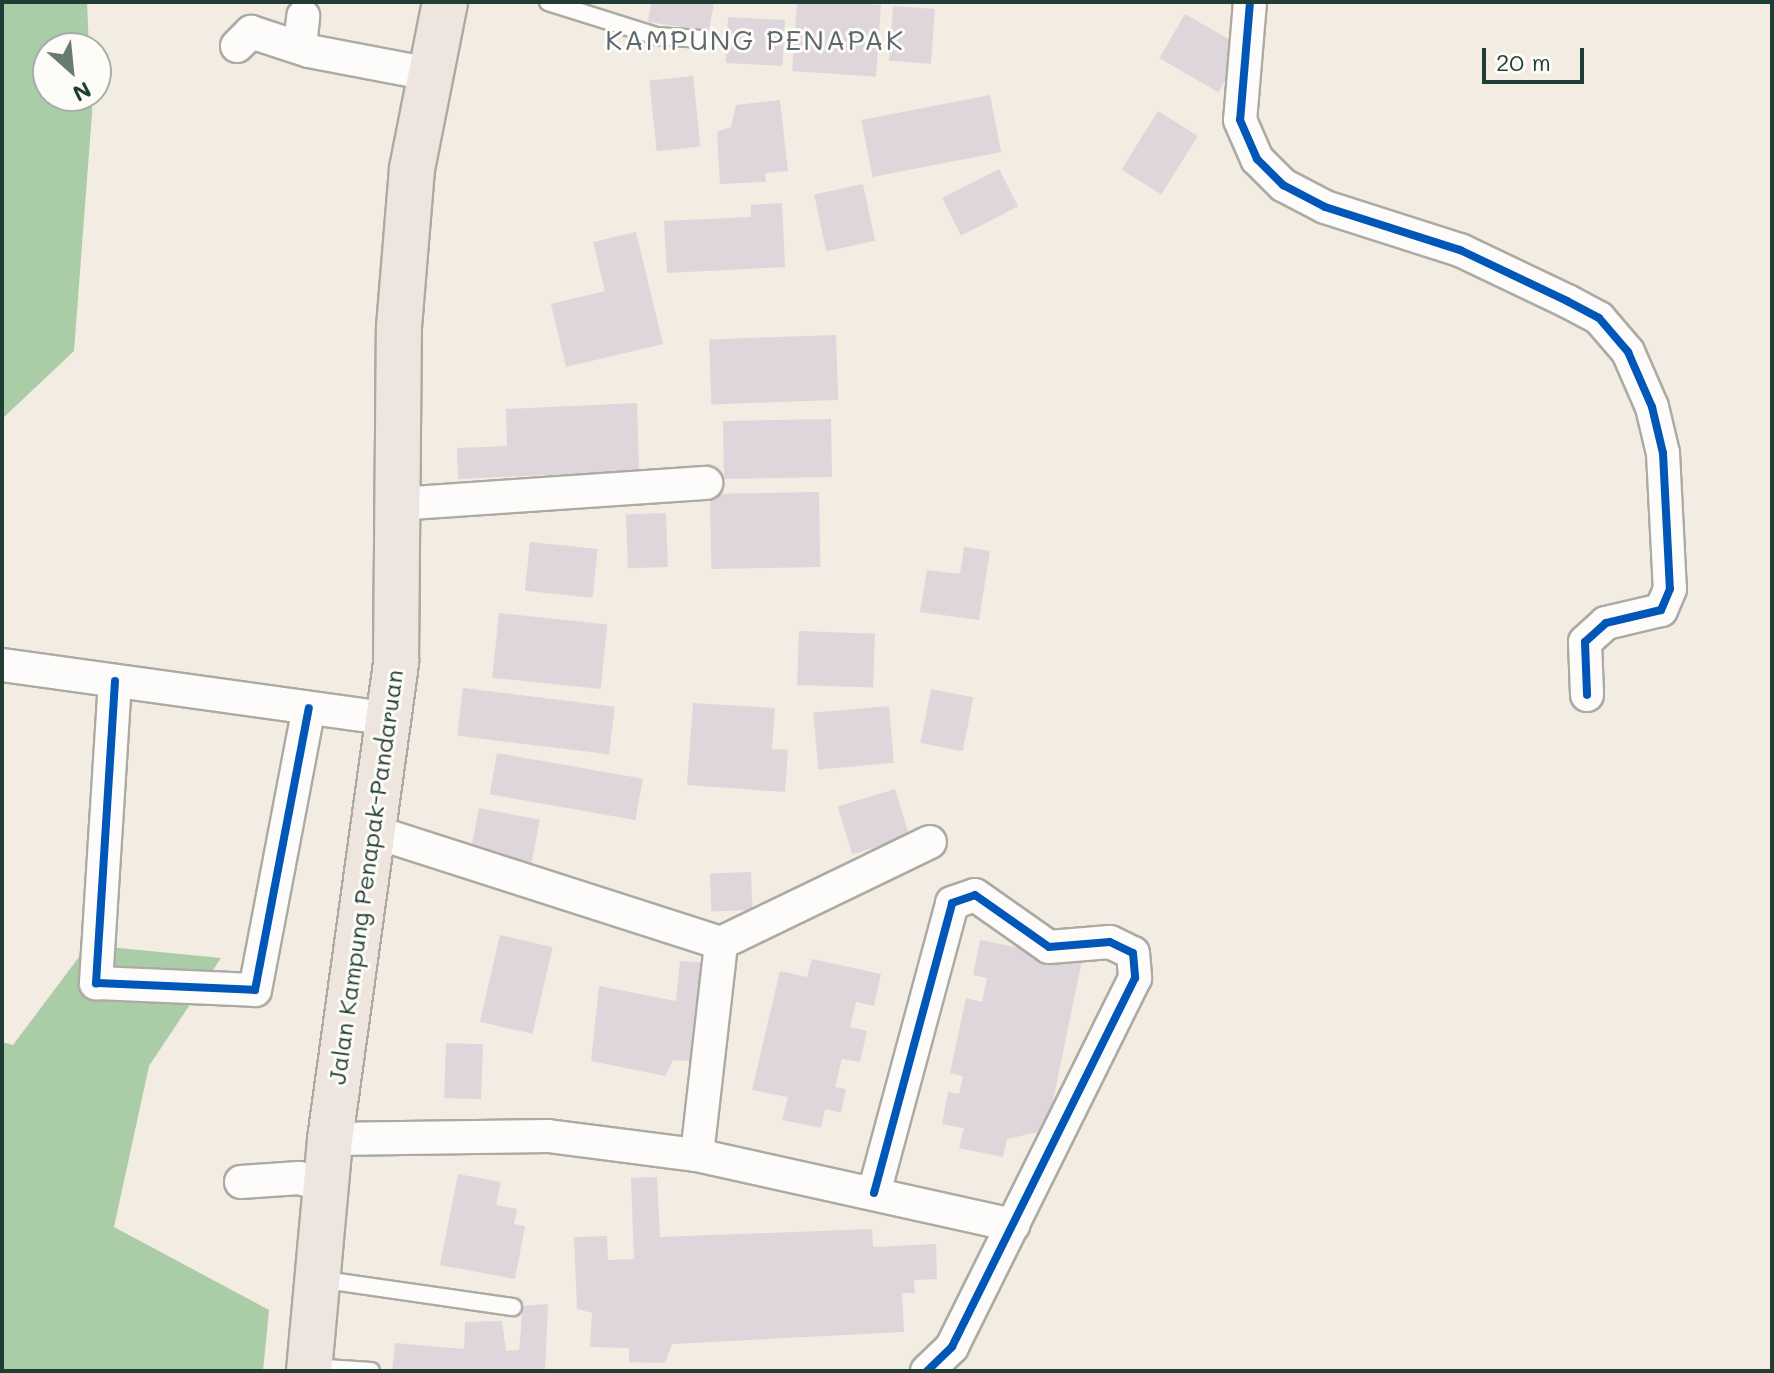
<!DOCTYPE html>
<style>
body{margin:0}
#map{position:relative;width:1774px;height:1373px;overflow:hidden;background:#f3ece2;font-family:Mali,sans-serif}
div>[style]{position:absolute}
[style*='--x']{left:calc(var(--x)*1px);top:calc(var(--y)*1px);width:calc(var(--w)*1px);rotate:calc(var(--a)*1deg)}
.forest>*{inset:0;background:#aacca6}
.building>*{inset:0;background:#ded6db;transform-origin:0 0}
.roads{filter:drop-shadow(2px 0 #ababa4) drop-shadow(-2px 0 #ababa4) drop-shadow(0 2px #ababa4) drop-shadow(0 -2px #ababa4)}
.lane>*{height:16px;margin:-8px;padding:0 8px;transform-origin:8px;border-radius:8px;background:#fdfcfb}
.street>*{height:32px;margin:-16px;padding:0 16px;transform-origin:16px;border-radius:16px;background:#fdfcfb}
.highway>*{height:44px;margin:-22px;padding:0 22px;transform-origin:22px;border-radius:22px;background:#eee6de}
.cycleway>*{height:8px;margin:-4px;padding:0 4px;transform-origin:4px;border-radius:4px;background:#0057b8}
span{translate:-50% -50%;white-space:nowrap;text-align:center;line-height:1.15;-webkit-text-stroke:6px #fdfcf7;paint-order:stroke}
.street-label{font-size:24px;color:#1f3d34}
.quarter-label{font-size:28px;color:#5c6772;letter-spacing:2px}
.frame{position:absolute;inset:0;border:4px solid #1f3d34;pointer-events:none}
.north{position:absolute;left:32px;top:32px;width:80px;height:80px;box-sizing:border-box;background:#fdfcf7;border:2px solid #a4b0a9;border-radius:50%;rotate:153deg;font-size:22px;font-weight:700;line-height:32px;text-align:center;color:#1f3d34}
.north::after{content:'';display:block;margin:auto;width:28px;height:36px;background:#697a71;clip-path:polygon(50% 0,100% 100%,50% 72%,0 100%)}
.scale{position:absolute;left:1482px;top:48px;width:102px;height:36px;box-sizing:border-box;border:4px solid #1f3d34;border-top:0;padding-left:10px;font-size:24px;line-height:28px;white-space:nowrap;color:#1f3d34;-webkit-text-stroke:6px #fdfcf7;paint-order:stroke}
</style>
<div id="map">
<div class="forest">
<div style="clip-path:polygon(2px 2px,87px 2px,89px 48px,48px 48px,48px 96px,92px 96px,92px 113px,74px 351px,2px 419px)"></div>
<div style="clip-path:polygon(88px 945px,221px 958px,149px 1066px,114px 1227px,269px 1310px,263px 1371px,2px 1371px,2px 1042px,13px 1045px)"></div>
</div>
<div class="building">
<div style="clip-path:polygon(651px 2px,714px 2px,709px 31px,648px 22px)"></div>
<div style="left:881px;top:5px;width:72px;height:84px;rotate:94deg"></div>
<div style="left:893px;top:6px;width:42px;height:55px;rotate:4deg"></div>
<div style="left:1185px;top:14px;width:68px;height:51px;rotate:30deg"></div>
<div style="left:728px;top:17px;width:57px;height:46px;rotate:3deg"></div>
<div style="left:693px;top:76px;width:71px;height:44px;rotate:84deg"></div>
<div style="left:990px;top:95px;width:58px;height:131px;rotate:79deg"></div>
<div style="clip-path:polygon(780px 100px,788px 171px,765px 173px,766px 182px,720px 184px,717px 132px,731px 127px,736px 105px)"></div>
<div style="left:1158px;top:111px;width:47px;height:69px;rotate:32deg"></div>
<div style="left:999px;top:169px;width:42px;height:64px;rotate:63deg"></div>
<div style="left:863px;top:184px;width:58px;height:50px;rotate:78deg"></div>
<div style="clip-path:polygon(782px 203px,785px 267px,667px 273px,664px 221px,751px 217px,751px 205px)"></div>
<div style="clip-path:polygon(636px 232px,663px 344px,566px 367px,551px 304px,605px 291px,593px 242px)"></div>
<div style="left:836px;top:335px;width:65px;height:127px;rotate:88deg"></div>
<div style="clip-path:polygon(637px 403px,639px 471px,458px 479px,457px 448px,507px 446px,506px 409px)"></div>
<div style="left:831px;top:419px;width:58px;height:108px;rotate:89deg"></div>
<div style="left:819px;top:492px;width:75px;height:109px;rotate:89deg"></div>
<div style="left:666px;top:513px;width:54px;height:40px;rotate:88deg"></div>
<div style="left:530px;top:542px;width:68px;height:49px;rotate:6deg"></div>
<div style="clip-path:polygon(964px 547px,990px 551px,979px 620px,920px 612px,927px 570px,960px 574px)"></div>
<div style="left:499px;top:613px;width:109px;height:65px;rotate:6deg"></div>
<div style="left:799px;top:631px;width:76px;height:54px;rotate:2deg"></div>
<div style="left:463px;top:688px;width:153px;height:48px;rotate:7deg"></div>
<div style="left:931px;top:689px;width:43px;height:55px;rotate:11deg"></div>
<div style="clip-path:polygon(693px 703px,775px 708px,772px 749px,788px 750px,785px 792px,687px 785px)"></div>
<div style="left:889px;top:706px;width:57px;height:76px;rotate:85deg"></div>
<div style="left:497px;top:753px;width:148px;height:42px;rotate:10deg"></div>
<div style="left:895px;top:789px;width:50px;height:60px;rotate:73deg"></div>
<div style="left:479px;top:808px;width:62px;height:44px;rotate:11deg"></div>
<div style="left:751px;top:872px;width:38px;height:41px;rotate:88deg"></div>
<div style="left:500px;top:935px;width:54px;height:89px;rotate:13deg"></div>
<div style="clip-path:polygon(980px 940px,1082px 960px,1047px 1130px,1007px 1139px,1003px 1157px,959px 1148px,964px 1128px,942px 1124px,948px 1092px,959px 1094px,963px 1076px,950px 1073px,966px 998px,982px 1002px,987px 978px,973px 975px)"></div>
<div style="clip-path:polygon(812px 959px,881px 974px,874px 1006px,856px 1002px,850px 1027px,867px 1031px,860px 1062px,842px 1059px,835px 1087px,846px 1089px,841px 1113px,825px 1109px,821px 1128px,782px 1120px,788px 1097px,752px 1090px,780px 971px,807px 977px)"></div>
<div style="clip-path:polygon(680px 961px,712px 963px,704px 1062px,673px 1060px,665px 1076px,591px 1061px,599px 986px,676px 1001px)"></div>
<div style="left:446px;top:1043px;width:37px;height:55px;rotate:2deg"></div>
<div style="clip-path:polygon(458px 1174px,501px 1182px,496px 1205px,517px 1209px,514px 1224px,525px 1226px,515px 1279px,440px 1265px)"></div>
<div style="clip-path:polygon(657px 1177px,660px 1237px,872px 1229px,873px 1247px,936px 1244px,937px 1279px,914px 1280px,915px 1293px,902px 1293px,904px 1332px,672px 1344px,665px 1363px,629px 1362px,629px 1348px,590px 1347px,592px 1313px,577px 1309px,574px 1237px,607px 1236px,608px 1260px,634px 1259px,631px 1178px)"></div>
<div style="clip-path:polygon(548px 1304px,545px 1371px,392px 1371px,395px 1343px,464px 1349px,465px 1322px,502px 1321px,506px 1351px,519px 1350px,523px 1306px)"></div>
</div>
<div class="roads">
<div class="lane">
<div style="--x:548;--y:2;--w:113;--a:17.5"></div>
<div style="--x:656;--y:36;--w:46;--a:3.7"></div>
<div style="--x:318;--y:1279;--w:197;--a:8.2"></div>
<div style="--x:311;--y:1367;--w:60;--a:3.8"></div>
</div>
<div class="street">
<div style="--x:1250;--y:2;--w:118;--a:94.8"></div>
<div style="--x:1240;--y:120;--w:43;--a:66.4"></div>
<div style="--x:1257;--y:159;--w:37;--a:45"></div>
<div style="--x:1283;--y:185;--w:47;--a:27.6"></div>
<div style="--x:1325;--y:207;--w:142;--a:17.7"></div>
<div style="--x:1460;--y:250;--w:119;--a:25.5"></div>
<div style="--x:1567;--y:301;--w:36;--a:28"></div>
<div style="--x:1599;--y:318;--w:45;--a:49.5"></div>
<div style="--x:1628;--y:352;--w:60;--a:66.4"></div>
<div style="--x:1652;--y:407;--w:47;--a:76.6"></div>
<div style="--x:1663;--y:453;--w:136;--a:87.1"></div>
<div style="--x:1670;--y:589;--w:23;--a:113"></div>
<div style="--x:1661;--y:610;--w:57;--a:166.7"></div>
<div style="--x:1606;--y:623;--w:28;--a:138"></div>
<div style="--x:1585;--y:642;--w:53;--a:87.8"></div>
<div style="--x:237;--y:46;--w:20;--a:-45"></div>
<div style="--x:251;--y:32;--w:61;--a:18.1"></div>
<div style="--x:309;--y:51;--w:123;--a:10.8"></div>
<div style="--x:300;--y:47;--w:31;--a:-84"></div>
<div style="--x:397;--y:504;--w:310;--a:-3.9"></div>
<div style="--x:2;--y:665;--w:392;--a:7.9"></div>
<div style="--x:115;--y:681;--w:303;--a:93.6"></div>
<div style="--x:96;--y:983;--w:159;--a:2.5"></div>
<div style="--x:255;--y:990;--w:287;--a:-79.2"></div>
<div style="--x:375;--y:832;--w:363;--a:17.8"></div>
<div style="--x:721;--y:943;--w:232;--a:-25.8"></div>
<div style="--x:330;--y:1139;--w:218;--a:-0.8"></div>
<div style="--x:548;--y:1136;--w:150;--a:7.3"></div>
<div style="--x:697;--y:1155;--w:324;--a:12.5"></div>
<div style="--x:697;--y:1155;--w:213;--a:-83.5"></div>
<div style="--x:241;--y:1182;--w:58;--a:-3.9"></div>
<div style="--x:299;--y:1178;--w:27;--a:15"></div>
<div style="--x:874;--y:1193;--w:300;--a:-74.9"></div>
<div style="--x:952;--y:903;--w:24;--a:-19"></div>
<div style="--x:975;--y:895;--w:90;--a:35.1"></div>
<div style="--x:1049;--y:947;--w:61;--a:-4.7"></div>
<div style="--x:1110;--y:942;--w:25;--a:26"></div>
<div style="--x:1133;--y:953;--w:25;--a:85"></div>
<div style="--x:1135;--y:978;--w:412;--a:116.4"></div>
<div style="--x:952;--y:1347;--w:35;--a:136"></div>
</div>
<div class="highway">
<div style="--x:309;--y:1371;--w:233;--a:-84.8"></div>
<div style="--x:330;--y:1139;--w:483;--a:-82.1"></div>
<div style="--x:396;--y:661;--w:334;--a:-89.5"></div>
<div style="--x:399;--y:327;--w:159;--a:-85.3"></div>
<div style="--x:412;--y:169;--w:170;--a:-78.8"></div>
</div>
</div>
<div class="cycleway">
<div style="--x:1250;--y:2;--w:118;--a:94.8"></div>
<div style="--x:1240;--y:120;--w:43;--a:66.4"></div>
<div style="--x:1257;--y:159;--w:37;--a:45"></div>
<div style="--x:1283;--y:185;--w:47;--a:27.6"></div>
<div style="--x:1325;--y:207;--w:142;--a:17.7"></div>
<div style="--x:1460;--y:250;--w:119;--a:25.5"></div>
<div style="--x:1567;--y:301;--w:36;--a:28"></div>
<div style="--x:1599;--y:318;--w:45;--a:49.5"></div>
<div style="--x:1628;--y:352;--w:60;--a:66.4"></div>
<div style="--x:1652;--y:407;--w:47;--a:76.6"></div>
<div style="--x:1663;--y:453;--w:136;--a:87.1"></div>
<div style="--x:1670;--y:589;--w:23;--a:113"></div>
<div style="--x:1661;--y:610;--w:57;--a:166.7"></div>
<div style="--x:1606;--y:623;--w:28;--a:138"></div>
<div style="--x:1585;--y:642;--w:53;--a:87.8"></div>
<div style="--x:115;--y:681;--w:303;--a:93.6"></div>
<div style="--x:96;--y:983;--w:159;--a:2.5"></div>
<div style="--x:255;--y:990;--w:287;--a:-79.2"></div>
<div style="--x:874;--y:1193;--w:300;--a:-74.9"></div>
<div style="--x:952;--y:903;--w:24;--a:-19"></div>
<div style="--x:975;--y:895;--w:90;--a:35.1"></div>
<div style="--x:1049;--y:947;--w:61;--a:-4.7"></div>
<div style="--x:1110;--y:942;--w:25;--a:26"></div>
<div style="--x:1133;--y:953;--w:25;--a:85"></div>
<div style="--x:1135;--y:978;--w:412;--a:116.4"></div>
<div style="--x:952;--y:1347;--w:35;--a:136"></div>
</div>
<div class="street-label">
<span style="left:365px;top:877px;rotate:-82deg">Jalan Kampung Penapak-Pandaruan</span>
</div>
<div class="quarter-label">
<span style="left:755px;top:39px">KAMPUNG PENAPAK</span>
</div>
<div class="frame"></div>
<div class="north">N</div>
<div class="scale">20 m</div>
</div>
